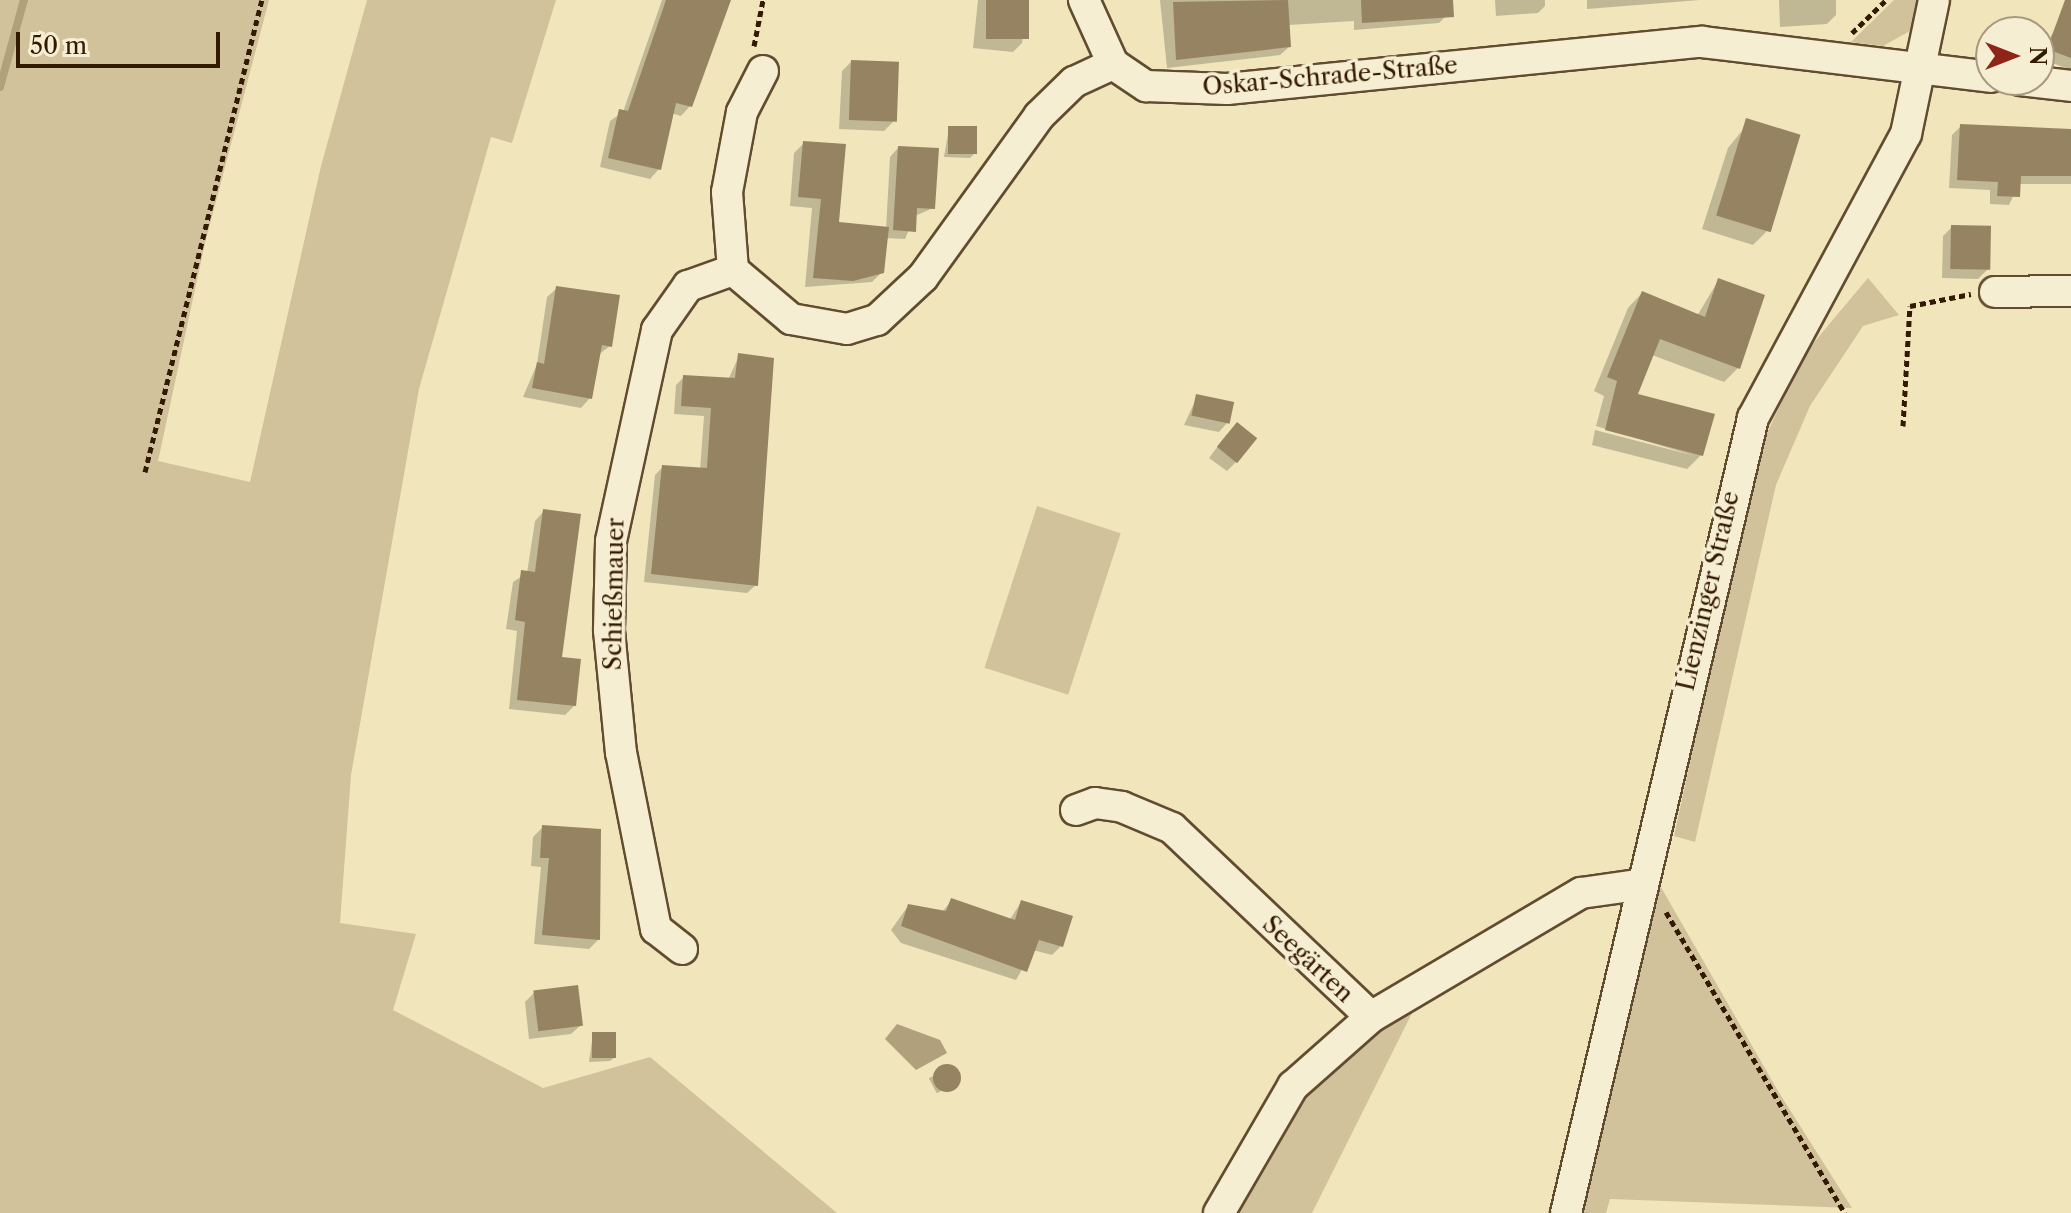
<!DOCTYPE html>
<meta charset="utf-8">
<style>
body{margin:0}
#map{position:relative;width:2071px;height:1213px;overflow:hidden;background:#f1e5bb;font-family:"Libre Caslon Text",serif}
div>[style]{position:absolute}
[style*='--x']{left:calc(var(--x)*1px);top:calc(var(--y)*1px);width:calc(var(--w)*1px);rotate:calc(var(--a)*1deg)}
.green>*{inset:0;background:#d1c29b;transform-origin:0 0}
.water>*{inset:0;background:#b0a07b}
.shadow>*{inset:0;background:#0003;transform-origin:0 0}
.stream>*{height:8px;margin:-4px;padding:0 4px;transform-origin:4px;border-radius:4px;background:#b0a07b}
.building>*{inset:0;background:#968361;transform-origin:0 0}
.round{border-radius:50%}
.path>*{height:5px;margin-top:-2.5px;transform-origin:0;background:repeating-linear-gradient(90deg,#331900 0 6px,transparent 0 10px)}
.roads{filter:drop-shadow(2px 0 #624c2f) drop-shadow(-2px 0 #624c2f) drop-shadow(0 2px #624c2f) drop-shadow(0 -2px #624c2f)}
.minor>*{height:30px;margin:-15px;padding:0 15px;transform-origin:15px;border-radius:15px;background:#f6eed3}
span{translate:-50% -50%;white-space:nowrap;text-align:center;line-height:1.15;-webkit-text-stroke:7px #f6eed3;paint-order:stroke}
.street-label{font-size:24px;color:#331900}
.north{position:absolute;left:1975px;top:16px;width:80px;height:80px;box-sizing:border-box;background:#f6eed3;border:2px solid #a8997f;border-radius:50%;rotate:90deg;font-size:22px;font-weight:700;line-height:32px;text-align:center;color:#331900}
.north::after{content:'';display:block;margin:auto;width:28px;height:36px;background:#8f2418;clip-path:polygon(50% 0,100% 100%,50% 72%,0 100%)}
.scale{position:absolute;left:16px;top:32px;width:204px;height:36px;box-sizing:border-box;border:4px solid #331900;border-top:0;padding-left:10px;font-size:24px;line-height:28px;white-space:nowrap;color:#331900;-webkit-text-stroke:6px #f6eed3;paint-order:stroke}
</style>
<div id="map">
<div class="green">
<div style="clip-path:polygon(0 0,269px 0,205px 243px,158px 461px,250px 482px,321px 166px,367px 0,556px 0,512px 143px,491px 137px,419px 389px,351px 775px,340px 923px,416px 934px,393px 1010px,543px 1088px,650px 1057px,837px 1213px,0 1213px)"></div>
<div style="clip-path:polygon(1894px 0,1917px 0,1910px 31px,1883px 46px,1851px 42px)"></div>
<div style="clip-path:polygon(1868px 278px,1899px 315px,1863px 326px,1810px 406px,1776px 485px,1695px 842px,1674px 836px,1757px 454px,1805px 353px)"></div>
<div style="left:1037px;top:506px;width:88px;height:170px;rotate:18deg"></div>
<div style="clip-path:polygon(1658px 882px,1778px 1091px,1852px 1208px,1610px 1199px,1606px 1213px,1582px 1213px)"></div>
<div style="clip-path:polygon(1419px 999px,1312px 1213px,1227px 1213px,1299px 1093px,1357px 1037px)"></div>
</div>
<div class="water">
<div style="clip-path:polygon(897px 1024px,940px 1040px,947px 1053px,916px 1070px,885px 1039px)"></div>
</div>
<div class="shadow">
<div style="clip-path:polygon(662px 0,714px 0,690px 106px,681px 116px,671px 113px,659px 169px,650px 179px,600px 167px,610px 121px,623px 112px)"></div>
<div style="clip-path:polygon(978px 0,1027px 0,1022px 43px,1013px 52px,973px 48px)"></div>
<div style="clip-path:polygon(1160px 0,1448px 0,1448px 14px,1439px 23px,1354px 30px,1354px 21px,1288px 25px,1289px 47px,1280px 55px,1167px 68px)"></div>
<div style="clip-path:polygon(1495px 0,1545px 0,1545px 6px,1538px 13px,1496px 16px)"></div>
<div style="clip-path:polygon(1587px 0,1700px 0,1587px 9px)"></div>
<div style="clip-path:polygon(1779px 0,1836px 0,1836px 15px,1827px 24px,1780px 27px)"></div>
<div style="clip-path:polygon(2071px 0,2071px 70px,2039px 58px)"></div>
<div style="clip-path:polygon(851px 62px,893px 122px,884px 131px,839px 129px,842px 71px)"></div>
<div style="clip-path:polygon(1750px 121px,1767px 231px,1753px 245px,1702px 229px,1728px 148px)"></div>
<div style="clip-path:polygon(1961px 126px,2071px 131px,2071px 184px,2019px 184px,2009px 205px,1990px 204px,1990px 190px,1949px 188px,1952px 135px)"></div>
<div style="clip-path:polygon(949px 128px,974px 154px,970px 158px,944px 157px)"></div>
<div style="clip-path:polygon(804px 143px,837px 224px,886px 229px,890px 157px,898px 148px,933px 208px,915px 216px,905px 239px,885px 238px,882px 272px,872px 282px,805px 287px,812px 208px,790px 206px,794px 153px)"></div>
<div style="clip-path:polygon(1952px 227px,1988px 269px,1978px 279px,1942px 278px,1943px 236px)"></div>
<div style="clip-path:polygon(1718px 281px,1738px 368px,1724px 382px,1652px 355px,1636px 395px,1701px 455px,1687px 469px,1592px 445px,1595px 430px,1695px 456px,1596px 426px,1604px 396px,1594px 391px,1628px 308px,1642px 293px,1697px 316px)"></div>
<div style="clip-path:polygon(557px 288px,610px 346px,598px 355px,590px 398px,581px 408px,523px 397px,537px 364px,547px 297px)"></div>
<div style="clip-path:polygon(739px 356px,756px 585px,747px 593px,644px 582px,655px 475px,663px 467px,700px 470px,704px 416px,674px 414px,676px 385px,684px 377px,728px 380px)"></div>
<div style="clip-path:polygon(1197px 397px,1228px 422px,1219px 432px,1184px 425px)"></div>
<div style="clip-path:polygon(1227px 434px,1236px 462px,1227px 471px,1209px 458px)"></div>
<div style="clip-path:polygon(544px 511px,559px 658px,575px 705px,565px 715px,509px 709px,517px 631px,506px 629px,513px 582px,527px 573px,535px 521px)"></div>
<div style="clip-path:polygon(543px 827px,598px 940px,589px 949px,534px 944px,541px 867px,531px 866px,533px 837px)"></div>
<div style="clip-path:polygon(952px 900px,1009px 921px,1021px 902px,1061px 946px,1052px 955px,1033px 950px,1016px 980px,901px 943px,891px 930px,908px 906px,942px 912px)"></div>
<div style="clip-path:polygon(534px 993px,581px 1025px,571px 1034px,529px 1039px,525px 1002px)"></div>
<div style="clip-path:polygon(593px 1034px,615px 1057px,610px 1061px,589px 1062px)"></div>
<div style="left:950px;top:1067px;width:17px;height:24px;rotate:62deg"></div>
</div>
<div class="stream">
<div style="--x:0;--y:87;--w:90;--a:-74.6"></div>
</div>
<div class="building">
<div style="clip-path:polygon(666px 0,731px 0,692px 107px,676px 103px,661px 170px,608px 158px,619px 109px,628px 111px)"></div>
<div style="left:986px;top:0;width:43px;height:39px"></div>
<div style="clip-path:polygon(1288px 0,1291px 47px,1176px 60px,1173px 2px)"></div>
<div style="clip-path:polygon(1361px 0,1453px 0,1454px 17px,1362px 23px)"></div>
<div style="clip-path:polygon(2065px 0,2071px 0,2071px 58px,2047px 49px)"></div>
<div style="left:851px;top:60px;width:48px;height:60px;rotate:2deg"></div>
<div style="left:1746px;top:118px;width:57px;height:102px;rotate:17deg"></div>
<div style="clip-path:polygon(1960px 124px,2071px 129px,2071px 176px,2021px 176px,2020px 197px,1997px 196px,1998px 182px,1957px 180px)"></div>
<div style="left:948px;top:126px;width:29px;height:28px"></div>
<div style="clip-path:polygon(803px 141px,846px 144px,839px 222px,889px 227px,884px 273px,853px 281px,813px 278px,821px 199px,798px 197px)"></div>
<div style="clip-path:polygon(898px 146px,939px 148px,935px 209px,917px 208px,916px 232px,893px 230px)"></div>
<div style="left:1951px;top:225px;width:40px;height:44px;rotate:1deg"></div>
<div style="clip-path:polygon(1718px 278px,1765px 295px,1740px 369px,1660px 339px,1638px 394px,1715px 414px,1703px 456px,1605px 430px,1617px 381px,1607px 377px,1642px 291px,1705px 317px)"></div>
<div style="clip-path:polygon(556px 286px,620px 295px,612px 347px,602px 345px,592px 399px,532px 388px,537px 362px,544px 364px)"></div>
<div style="clip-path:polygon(738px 353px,774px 358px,758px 586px,651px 574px,662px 465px,707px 468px,711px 408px,681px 406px,683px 375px,735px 378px)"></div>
<div style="left:1196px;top:394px;width:39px;height:22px;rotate:12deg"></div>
<div style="left:1237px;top:422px;width:26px;height:32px;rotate:39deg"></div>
<div style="clip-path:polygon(543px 509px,581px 514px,562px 657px,581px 659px,576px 706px,517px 700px,525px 622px,515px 620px,521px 570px,535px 572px)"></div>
<div style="clip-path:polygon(542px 825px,601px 829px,600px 940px,542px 935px,549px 858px,540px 858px)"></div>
<div style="clip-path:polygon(951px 898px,1015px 920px,1021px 900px,1073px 916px,1063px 947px,1039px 940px,1027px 972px,901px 926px,908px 904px,946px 911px)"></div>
<div style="left:578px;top:985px;width:41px;height:45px;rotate:83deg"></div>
<div style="left:592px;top:1032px;width:24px;height:26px"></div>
<div class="round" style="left:933px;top:1064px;width:28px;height:28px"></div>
</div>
<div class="path">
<div style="--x:1852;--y:33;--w:47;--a:-44.1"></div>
<div style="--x:754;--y:46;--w:47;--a:-78.9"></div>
<div style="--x:1903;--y:426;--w:120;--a:-86.7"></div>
<div style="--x:1910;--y:306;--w:62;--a:-11.1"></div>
<div style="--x:145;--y:472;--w:486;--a:-76.1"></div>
<div style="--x:1666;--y:912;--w:350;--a:59.3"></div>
</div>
<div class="roads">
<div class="minor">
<div style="--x:1084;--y:0;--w:70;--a:65.6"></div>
<div style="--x:1113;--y:64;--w:40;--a:34"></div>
<div style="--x:1146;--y:86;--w:81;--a:2.1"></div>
<div style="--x:1227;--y:89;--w:477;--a:-5.7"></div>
<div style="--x:1702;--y:42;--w:291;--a:6.9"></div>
<div style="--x:2020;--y:80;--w:51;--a:6.7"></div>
<div style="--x:733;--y:270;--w:76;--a:40.2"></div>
<div style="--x:791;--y:319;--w:57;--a:10.1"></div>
<div style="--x:847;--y:329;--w:31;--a:-17"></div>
<div style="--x:877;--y:320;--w:63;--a:-43.1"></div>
<div style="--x:923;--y:277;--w:198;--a:-54.2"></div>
<div style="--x:1039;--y:116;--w:49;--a:-44.2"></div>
<div style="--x:1074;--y:82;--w:43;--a:-24.8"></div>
<div style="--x:733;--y:270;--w:78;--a:-94.4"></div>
<div style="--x:727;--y:192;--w:81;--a:-79.4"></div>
<div style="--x:742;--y:112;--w:46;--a:-62.9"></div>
<div style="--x:1995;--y:292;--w:76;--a:-0.8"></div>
<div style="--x:1076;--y:810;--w:20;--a:-20"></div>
<div style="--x:1095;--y:803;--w:27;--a:8"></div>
<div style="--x:1122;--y:807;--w:54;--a:22.8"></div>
<div style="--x:1172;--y:828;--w:274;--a:43.5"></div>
<div style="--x:1371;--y:1017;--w:244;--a:-30.6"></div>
<div style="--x:1581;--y:893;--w:58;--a:-8"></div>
<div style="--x:682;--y:949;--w:33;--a:-142"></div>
<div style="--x:656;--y:929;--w:179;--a:-101.2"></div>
<div style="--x:621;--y:753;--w:124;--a:-95.6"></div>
<div style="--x:609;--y:630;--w:89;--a:-88.7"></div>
<div style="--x:611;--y:541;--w:216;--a:-77.7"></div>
<div style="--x:657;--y:330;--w:54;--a:-54.8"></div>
<div style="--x:688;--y:286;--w:48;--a:-19.6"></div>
<div style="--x:1219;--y:1213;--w:147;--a:-59.8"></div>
<div style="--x:1293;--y:1086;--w:104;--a:-41.5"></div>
<div style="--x:1566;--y:1213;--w:817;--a:-76.76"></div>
<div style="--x:1753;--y:418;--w:323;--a:-61.7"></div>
<div style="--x:1906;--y:134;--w:137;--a:-78.2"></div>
</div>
</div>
<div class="street-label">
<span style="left:1330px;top:76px;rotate:-5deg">Oskar-Schrade-Straße</span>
<span style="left:1708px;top:591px;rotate:-77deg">Lienzinger Straße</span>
<span style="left:614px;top:594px;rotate:-89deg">Schießmauer</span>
<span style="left:1308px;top:959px;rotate:43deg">Seegärten</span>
</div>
<div class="north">N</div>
<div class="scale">50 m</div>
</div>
